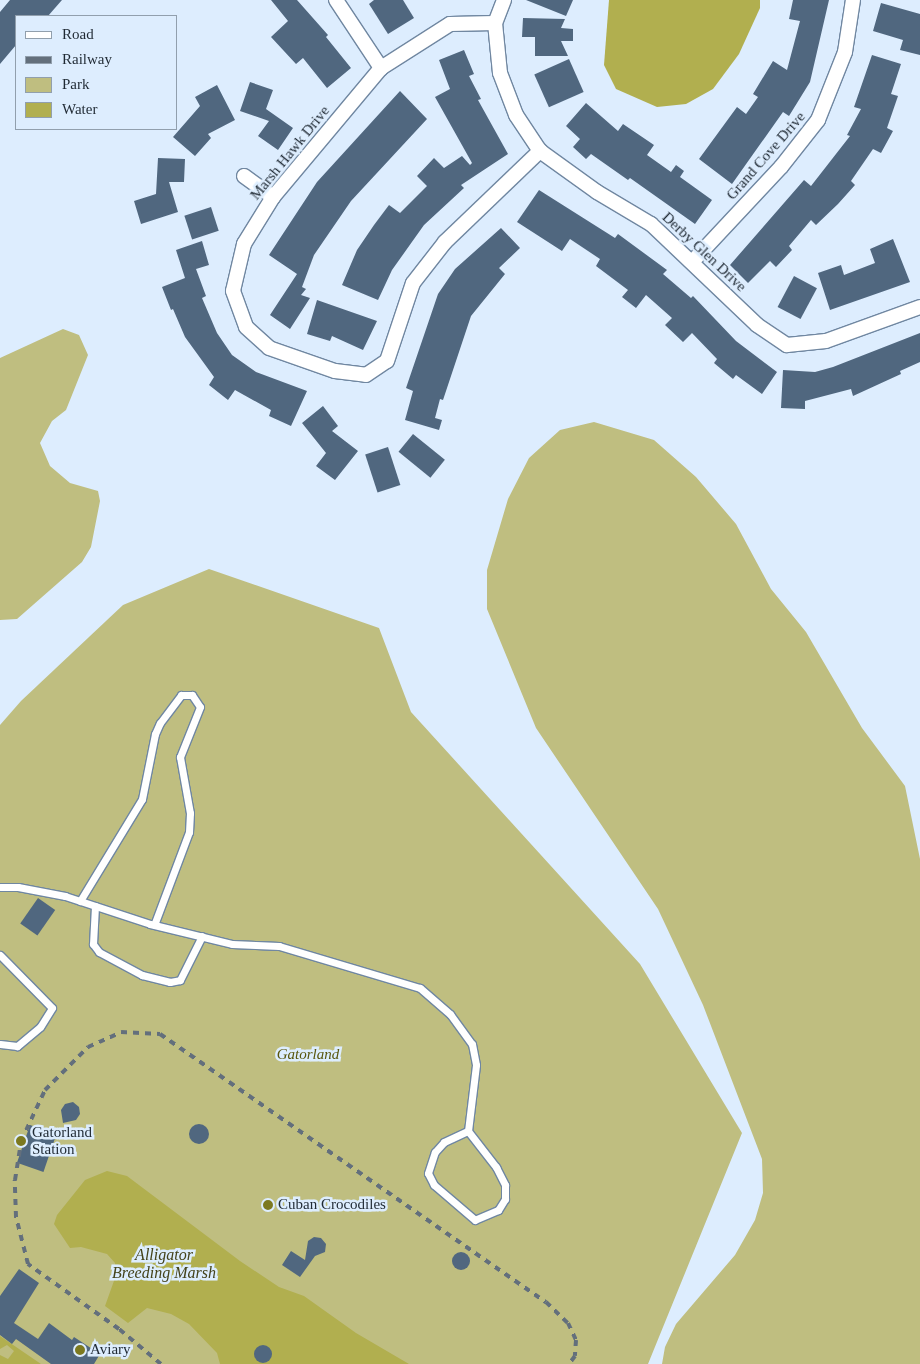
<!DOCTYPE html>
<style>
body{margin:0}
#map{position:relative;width:920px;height:1364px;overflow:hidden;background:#ddedfe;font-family:Georgia,serif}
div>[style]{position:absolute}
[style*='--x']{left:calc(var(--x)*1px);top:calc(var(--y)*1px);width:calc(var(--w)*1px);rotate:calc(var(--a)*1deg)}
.green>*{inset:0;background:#bfbe80}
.water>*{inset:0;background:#b1af4f}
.building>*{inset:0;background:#50677f;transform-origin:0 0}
.round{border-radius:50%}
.roads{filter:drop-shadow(1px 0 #7087a1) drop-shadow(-1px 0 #7087a1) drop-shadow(0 1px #7087a1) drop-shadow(0 -1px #7087a1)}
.service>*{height:7px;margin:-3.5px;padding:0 3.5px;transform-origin:3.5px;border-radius:3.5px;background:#fff}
.minor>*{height:14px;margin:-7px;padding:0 7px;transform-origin:7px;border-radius:7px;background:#fff}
.rail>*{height:4px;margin-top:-2px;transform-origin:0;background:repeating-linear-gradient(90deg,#636f7c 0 6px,transparent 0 12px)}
.dots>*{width:14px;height:14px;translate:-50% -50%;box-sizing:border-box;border:2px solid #ddedfe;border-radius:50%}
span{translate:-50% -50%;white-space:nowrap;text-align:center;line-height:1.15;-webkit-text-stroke:5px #ddedfe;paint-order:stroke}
.street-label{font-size:15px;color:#1f2933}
.park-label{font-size:15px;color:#59560d;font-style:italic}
.poi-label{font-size:15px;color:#1f2933}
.left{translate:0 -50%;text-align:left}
.water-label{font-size:16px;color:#44431b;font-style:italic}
.legend{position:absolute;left:15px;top:15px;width:162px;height:115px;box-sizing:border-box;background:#ddedfe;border:1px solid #919fad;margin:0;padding:6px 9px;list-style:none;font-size:15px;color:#1f2933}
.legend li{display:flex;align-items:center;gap:10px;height:25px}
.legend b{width:25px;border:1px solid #919fad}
</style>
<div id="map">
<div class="green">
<div style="clip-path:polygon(63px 329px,79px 335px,88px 355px,66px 410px,52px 421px,40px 443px,50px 466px,70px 483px,98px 491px,100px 501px,91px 547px,82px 562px,17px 619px,0 620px,0 358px)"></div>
<div style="clip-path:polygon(594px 422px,654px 440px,696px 477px,736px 524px,771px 589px,806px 632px,862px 728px,905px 786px,920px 859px,920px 1364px,662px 1364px,665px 1347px,676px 1324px,735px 1255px,755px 1220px,763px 1193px,762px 1159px,703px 1005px,658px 909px,536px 728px,487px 609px,487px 570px,508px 499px,529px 458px,560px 430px)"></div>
<div style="clip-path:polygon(209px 569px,379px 628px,411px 712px,640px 964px,742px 1133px,648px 1364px,0 1364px,0 725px,21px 701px,123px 605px)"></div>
</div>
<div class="water">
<div style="clip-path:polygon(609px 0,760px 0,760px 8px,739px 54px,713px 89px,686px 104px,657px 107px,616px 89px,604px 65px)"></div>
<div style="clip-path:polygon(107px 1171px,127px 1176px,240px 1261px,279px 1287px,304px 1296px,356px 1333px,409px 1364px,220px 1364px,217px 1353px,189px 1324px,171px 1314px,147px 1308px,128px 1323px,105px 1306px,115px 1278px,115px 1263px,107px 1254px,81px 1247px,70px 1248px,54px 1224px,57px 1215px,85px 1180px)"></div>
<div style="clip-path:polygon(0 1336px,41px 1364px,0 1364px,0 1355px,8px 1359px,14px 1351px,7px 1345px,0 1349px)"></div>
</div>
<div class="building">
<div style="clip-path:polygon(10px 0,62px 0,48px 16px,16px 16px,16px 45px,0 64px,0 12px)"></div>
<div style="clip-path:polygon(271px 0,297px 0,328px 35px,326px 37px,351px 68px,327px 88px,303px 58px,296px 64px,271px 37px,288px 21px)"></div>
<div style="clip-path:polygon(374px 0,403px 0,414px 18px,388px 34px,369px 4px)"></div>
<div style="clip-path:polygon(526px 0,573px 0,566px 16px)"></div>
<div style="clip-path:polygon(793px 0,829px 0,810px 82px,789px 116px,783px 112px,732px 184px,699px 159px,737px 107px,746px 114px,758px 97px,753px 94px,773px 61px,787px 70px,800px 21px,789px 19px)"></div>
<div style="clip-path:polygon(881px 3px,920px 14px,920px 55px,900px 50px,903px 40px,873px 31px)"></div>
<div style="clip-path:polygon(523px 18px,565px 19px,561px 28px,573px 29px,573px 41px,561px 41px,568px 56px,535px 56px,535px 37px,522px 37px)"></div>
<div style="clip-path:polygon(464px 50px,474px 74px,469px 76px,481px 99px,478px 100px,508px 154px,461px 185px,464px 188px,424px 225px,392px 270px,378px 300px,342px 285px,357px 250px,374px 225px,389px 205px,400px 213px,427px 186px,417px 176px,434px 158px,444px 168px,462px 156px,470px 165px,472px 163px,435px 97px,450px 89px,439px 60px)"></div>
<div style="clip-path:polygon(872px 55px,901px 64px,891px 94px,898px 96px,887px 128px,893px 131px,881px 153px,873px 149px,851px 181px,855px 185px,838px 204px,816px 225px,811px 220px,789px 246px,792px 250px,776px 267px,770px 261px,748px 283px,730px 265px,804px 180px,811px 186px,850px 136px,847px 135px,861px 109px,854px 107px)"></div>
<div style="left:569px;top:59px;width:36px;height:38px;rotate:66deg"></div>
<div style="clip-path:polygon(250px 82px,273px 90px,266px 109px,293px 128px,278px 150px,258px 136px,269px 121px,240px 111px)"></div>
<div style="clip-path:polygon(217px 85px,235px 120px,208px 134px,211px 138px,195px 156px,173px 137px,200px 106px,195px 97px)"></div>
<div style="clip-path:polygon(400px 91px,427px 119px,351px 201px,314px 255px,302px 287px,306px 289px,301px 295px,310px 298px,290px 329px,270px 315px,297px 274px,269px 255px,317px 182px)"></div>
<div style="clip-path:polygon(586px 103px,618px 131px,623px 124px,654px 145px,647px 155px,671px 172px,676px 165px,684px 171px,680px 177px,712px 200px,695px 224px,630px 178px,628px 180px,591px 154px,586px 159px,573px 147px,580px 139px,566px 126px)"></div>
<div style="clip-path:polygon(158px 158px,185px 159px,184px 182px,169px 182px,178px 212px,141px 224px,134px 201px,156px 194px)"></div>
<div style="clip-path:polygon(539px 190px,615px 238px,618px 234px,667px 270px,663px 274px,691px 298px,693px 296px,736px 341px,777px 372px,762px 394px,736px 375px,733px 379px,714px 363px,717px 359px,692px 333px,683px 342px,665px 325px,672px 318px,646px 295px,636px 308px,622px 297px,628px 290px,596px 266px,600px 259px,570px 239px,562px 251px,517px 222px)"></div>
<div style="left:211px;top:207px;width:25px;height:28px;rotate:72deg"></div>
<div style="clip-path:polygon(501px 228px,520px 248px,499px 268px,505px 274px,471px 316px,443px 400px,440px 399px,435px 418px,442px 420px,439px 430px,405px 420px,413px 391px,406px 388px,438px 294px,455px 269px)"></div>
<div style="clip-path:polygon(893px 239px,910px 282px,830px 310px,818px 273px,841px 265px,844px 275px,875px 263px,870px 249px)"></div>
<div style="clip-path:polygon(202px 241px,209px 265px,196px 269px,206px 296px,202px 298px,217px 333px,232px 355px,256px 372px,307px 391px,291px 426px,269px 416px,271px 410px,235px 390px,228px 400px,209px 385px,214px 377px,185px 337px,173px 309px,171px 310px,162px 287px,185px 278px,176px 250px)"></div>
<div style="left:794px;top:276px;width:26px;height:35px;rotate:28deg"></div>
<div style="clip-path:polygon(317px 300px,377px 321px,363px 350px,332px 336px,330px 341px,307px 334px)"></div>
<div style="clip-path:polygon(920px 333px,920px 362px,900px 371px,901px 374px,853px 396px,851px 389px,805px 401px,805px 409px,781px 408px,783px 370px,815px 372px,833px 367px)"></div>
<div style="clip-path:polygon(323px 406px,338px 426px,332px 431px,358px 451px,335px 480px,316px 466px,326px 453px,302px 423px)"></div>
<div style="left:413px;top:434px;width:41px;height:23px;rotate:39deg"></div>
<div style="left:388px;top:447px;width:40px;height:24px;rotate:72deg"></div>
<div style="left:38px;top:898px;width:21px;height:31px;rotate:35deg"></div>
<div style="clip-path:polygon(73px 1102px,79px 1107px,80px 1114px,76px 1120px,63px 1123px,61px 1110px,65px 1104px)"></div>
<div class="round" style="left:189px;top:1124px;width:20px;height:20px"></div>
<div style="left:30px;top:1125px;width:28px;height:40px;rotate:19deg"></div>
<div style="clip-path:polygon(314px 1237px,321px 1238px,326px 1244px,325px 1252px,315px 1256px,300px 1277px,282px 1265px,291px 1251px,305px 1260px,308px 1241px)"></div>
<div class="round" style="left:452px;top:1252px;width:18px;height:18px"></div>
<div style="clip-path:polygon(19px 1269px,39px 1283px,14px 1323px,38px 1339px,49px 1323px,72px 1340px,74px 1337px,100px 1354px,94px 1364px,51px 1364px,16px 1339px,12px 1344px,0 1335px,0 1296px)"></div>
<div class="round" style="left:254px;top:1345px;width:18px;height:18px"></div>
</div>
<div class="roads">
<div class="service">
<div style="--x:0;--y:887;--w:18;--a:0"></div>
<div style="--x:18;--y:887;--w:48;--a:10.8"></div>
<div style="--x:65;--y:896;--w:89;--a:18.2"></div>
<div style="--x:150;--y:924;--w:84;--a:13.7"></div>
<div style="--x:232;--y:944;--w:47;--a:2.4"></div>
<div style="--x:279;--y:946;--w:147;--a:16.6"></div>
<div style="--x:420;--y:988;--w:40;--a:41"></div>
<div style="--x:450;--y:1014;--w:37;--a:54"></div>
<div style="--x:472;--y:1044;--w:21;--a:79"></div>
<div style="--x:476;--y:1065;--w:66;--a:96.9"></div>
<div style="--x:468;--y:1131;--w:46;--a:52.1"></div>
<div style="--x:496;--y:1167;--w:20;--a:63"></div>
<div style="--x:505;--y:1185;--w:14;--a:90"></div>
<div style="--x:505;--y:1199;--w:13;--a:122"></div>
<div style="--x:498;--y:1210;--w:25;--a:157"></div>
<div style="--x:475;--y:1220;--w:54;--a:-139.5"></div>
<div style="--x:434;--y:1185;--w:13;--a:-117"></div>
<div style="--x:428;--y:1173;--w:22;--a:-72"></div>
<div style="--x:435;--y:1152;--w:13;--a:-48"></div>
<div style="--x:444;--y:1142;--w:26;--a:-25"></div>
<div style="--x:80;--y:901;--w:119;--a:-58.7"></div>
<div style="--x:142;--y:799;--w:66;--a:-78.7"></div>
<div style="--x:155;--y:734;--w:12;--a:-66"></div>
<div style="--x:160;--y:723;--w:35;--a:-53"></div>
<div style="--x:181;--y:695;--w:11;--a:0"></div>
<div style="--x:192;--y:695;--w:14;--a:56"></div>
<div style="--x:200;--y:707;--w:54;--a:111.8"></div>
<div style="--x:180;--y:757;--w:57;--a:79.9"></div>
<div style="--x:190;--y:813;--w:19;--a:93"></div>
<div style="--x:189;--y:832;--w:99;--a:110.6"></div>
<div style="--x:95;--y:906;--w:38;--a:93"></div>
<div style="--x:93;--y:944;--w:10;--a:53"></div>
<div style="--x:99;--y:952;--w:49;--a:28.1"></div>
<div style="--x:142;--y:975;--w:29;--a:14"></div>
<div style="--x:170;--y:982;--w:10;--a:-11"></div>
<div style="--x:180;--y:980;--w:49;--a:-63.4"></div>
<div style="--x:0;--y:955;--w:74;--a:45.5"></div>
<div style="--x:52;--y:1008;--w:22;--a:122"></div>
<div style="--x:40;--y:1027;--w:30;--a:140"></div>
<div style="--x:17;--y:1046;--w:17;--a:-173"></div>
</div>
<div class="minor">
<div style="--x:336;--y:0;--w:82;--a:56.5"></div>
<div style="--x:504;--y:0;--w:25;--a:111"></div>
<div style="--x:495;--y:23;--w:50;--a:84.3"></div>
<div style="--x:500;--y:73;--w:45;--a:69.1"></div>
<div style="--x:516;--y:115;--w:43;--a:56.3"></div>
<div style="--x:540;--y:151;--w:70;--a:35.7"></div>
<div style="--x:597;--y:192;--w:63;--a:30.7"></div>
<div style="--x:651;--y:224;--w:146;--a:43.6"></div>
<div style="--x:757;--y:325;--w:36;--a:34"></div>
<div style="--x:787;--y:345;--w:39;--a:-6"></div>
<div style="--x:826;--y:341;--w:100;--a:-19.9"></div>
<div style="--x:495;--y:23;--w:45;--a:178.7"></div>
<div style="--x:450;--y:24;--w:82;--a:147.5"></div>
<div style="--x:381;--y:68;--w:168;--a:129.9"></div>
<div style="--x:273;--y:197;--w:55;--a:121.7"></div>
<div style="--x:244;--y:244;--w:48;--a:103.2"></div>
<div style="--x:233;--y:291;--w:38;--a:70"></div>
<div style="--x:246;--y:327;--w:31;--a:42"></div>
<div style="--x:269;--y:348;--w:70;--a:19.2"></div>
<div style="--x:335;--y:371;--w:31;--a:7"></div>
<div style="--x:366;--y:375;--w:25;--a:-34"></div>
<div style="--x:387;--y:361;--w:82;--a:-71.6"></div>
<div style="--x:413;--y:283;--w:52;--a:-52"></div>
<div style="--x:445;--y:242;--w:132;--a:-43.8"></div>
<div style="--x:244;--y:176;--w:36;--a:36"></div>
<div style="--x:693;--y:261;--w:129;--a:-46.9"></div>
<div style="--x:781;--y:167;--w:60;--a:-51.8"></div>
<div style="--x:818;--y:120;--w:73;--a:-68.3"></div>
<div style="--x:845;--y:52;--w:53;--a:-81.3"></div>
</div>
</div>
<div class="rail">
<div style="--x:161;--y:1364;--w:55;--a:-140.2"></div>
<div style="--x:119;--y:1329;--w:112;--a:-144.5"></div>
<div style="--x:28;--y:1264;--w:49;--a:-104.3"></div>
<div style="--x:16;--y:1217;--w:37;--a:-92"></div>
<div style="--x:15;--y:1180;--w:39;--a:-81"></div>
<div style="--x:21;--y:1141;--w:56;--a:-64.8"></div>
<div style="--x:45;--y:1090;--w:61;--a:-45"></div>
<div style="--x:88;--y:1047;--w:36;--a:-24"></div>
<div style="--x:121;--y:1032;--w:39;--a:3"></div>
<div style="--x:160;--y:1034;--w:470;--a:34.8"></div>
<div style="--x:546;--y:1302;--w:30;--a:44"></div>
<div style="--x:568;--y:1323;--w:19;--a:65"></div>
<div style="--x:576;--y:1340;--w:16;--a:94"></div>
<div style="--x:575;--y:1356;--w:10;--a:127"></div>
</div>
<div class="dots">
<div style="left:21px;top:1141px;background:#7c7920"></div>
<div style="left:268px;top:1205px;background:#7c7920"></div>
<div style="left:80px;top:1350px;background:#7c7920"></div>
</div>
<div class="street-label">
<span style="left:290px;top:153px;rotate:-51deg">Marsh Hawk Drive</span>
<span style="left:766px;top:156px;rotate:-49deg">Grand Cove Drive</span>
<span style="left:704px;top:252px;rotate:43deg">Derby Glen Drive</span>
</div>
<div class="park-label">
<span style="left:308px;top:1055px">Gatorland</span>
</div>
<div class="poi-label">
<span class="left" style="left:32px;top:1141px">Gatorland<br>Station</span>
<span class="left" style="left:278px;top:1205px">Cuban Crocodiles</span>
<span class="left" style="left:90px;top:1350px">Aviary</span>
</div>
<div class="water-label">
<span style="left:164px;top:1264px">Alligator<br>Breeding Marsh</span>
</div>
<ul class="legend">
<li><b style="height:6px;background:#fff"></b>Road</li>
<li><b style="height:6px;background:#636f7c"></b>Railway</li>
<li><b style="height:14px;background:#bfbe80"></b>Park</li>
<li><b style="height:14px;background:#b1af4f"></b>Water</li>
</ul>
</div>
